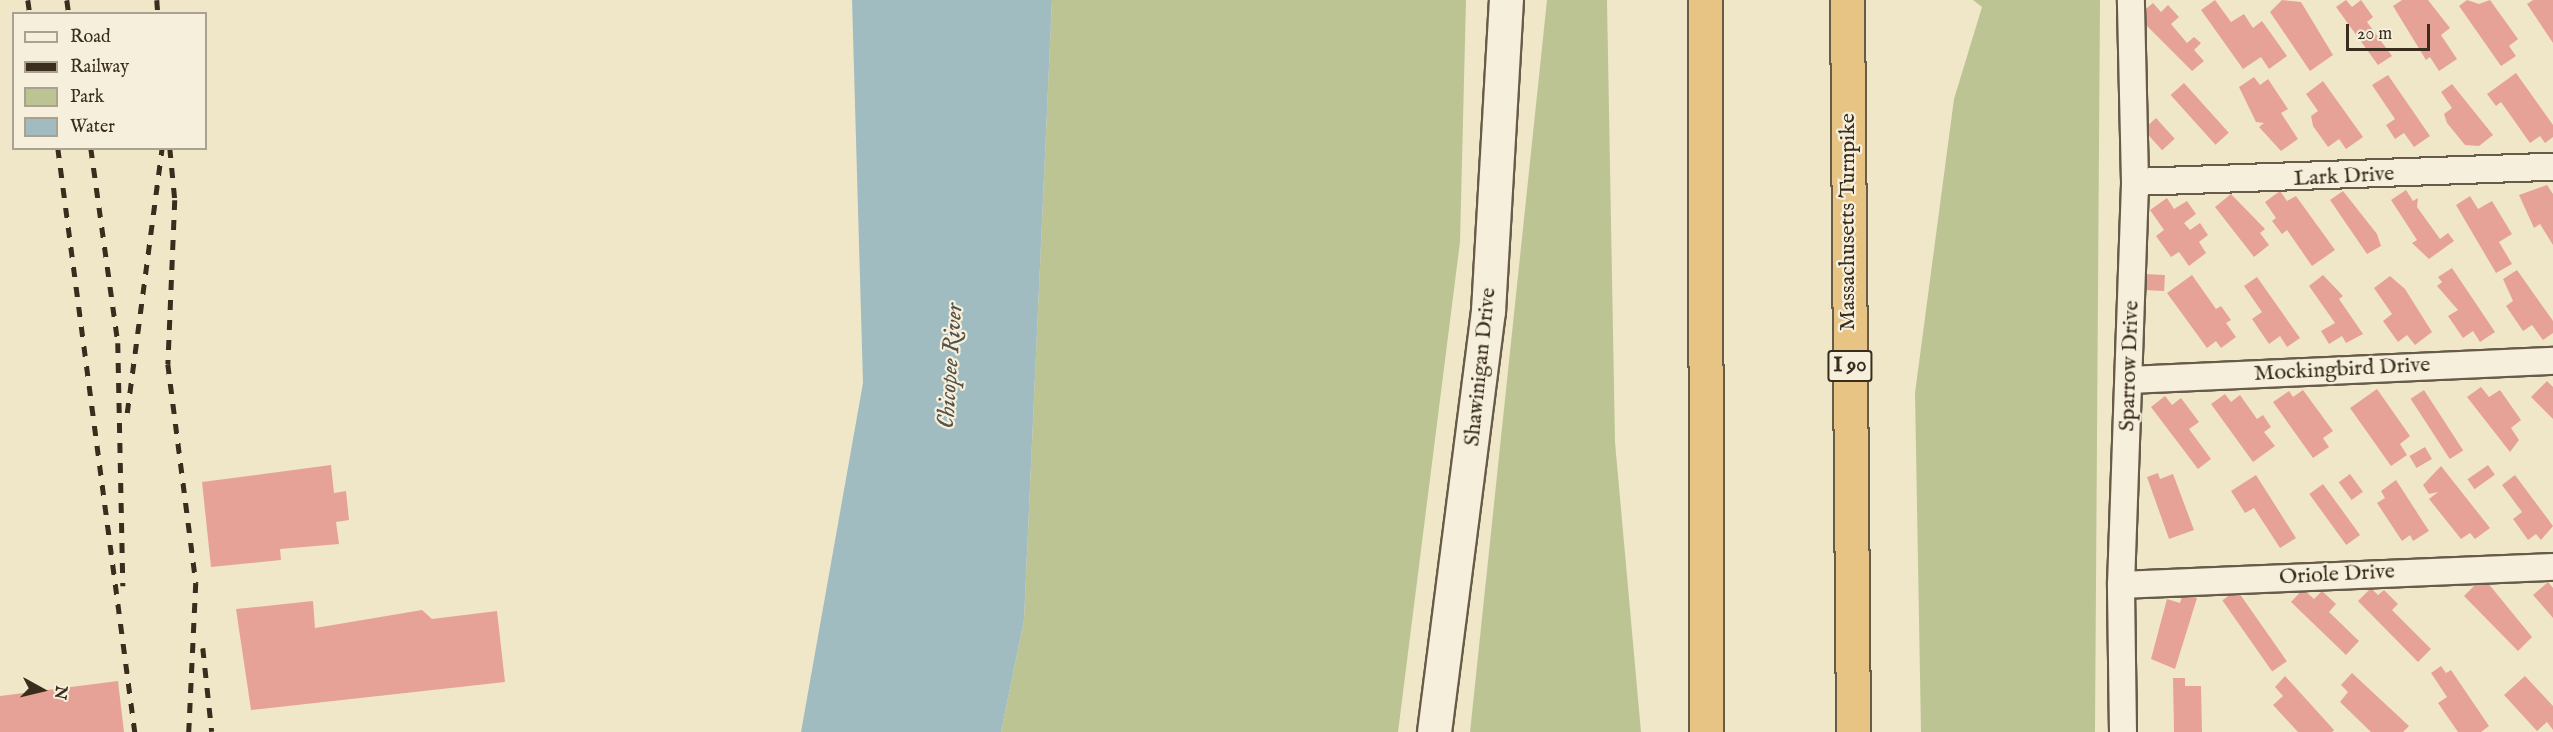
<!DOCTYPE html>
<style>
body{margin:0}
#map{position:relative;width:2553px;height:732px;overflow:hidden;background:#f0e7c9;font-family:"IM FELL English",serif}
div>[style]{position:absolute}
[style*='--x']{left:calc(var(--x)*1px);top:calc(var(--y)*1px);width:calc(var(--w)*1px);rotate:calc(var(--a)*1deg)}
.green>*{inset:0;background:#bcc494}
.water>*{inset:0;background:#a0bcc1}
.building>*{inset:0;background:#e7a298;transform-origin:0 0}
.roads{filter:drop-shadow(2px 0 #685c49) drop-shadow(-2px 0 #685c49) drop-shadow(0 2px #685c49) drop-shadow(0 -2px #685c49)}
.minor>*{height:26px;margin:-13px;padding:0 13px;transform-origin:13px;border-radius:13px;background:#f5efdc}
.secondary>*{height:33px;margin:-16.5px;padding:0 16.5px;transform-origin:16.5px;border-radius:16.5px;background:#f5efdc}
.motorway>*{height:33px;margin:-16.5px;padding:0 16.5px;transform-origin:16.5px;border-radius:16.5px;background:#e8c484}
.rail>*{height:4.5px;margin-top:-2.25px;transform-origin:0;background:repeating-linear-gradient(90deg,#3b2d1e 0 10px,transparent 0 20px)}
span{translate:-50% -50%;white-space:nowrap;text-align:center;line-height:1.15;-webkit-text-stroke:4.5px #f5efdc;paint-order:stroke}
.shield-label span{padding:2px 4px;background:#f5efdc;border:2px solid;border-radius:4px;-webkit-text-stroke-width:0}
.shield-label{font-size:21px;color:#3b2d1e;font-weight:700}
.street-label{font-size:22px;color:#3b2d1e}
.water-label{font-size:24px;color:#545147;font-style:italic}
.legend{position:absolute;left:12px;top:12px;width:195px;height:138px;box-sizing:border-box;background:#f5efdc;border:2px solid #aba190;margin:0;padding:8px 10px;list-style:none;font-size:18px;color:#3b2d1e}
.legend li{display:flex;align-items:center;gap:12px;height:30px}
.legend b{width:30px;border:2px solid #aba190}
.north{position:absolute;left:12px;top:660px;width:60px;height:60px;-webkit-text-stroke:4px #f5efdc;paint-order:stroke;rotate:98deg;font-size:16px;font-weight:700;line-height:24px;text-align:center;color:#3b2d1e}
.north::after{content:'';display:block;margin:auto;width:21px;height:27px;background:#3b2d1e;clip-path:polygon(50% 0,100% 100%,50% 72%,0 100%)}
.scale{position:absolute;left:2346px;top:24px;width:84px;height:27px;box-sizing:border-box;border:3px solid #3b2d1e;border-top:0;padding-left:8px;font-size:18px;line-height:21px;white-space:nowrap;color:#3b2d1e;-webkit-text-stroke:4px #f5efdc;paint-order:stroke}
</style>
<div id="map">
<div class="green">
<div style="clip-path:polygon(1052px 0,1466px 0,1460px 242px,1398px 732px,1001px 732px,1024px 620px)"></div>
<div style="clip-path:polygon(1547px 0,1607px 0,1615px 442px,1641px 732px,1470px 732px)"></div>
<div style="clip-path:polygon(1973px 0,2100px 0,2095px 732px,1921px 732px,1915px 393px,1954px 99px,1982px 7px)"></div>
</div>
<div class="water">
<div style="clip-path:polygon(852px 0,1052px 0,1024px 620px,1001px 732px,801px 732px,863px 383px)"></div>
</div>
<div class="building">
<div style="clip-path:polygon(2215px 0,2231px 22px,2244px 14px,2253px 28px,2262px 21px,2287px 56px,2269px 69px,2261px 57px,2243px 69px,2201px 10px)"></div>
<div style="clip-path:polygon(2282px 0,2301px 2px,2333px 55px,2310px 71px,2270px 12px)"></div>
<div style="clip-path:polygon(2346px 0,2352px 7px,2361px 0,2373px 17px,2367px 22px,2392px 56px,2378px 65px,2336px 7px)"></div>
<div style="clip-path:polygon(2402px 0,2428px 0,2450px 28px,2441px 35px,2457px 59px,2439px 71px,2430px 57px,2426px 60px,2393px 6px)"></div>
<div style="clip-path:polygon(2467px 0,2479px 4px,2490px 0,2518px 39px,2509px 46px,2516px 56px,2501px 66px,2459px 6px)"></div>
<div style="clip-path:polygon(2533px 0,2553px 0,2553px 43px,2527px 4px)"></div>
<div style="clip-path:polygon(2153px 3px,2161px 12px,2168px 5px,2179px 17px,2171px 24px,2187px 43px,2194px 37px,2201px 43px,2194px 50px,2204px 61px,2192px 71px,2142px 21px,2141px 13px)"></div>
<div style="clip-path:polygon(2516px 73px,2553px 125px,2553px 137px,2545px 143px,2540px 136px,2530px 143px,2501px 102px,2496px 106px,2487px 94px)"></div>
<div style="clip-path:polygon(2388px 75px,2430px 136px,2414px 147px,2404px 133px,2395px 139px,2386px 125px,2395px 119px,2372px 85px)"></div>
<div style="clip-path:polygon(2254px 77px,2260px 85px,2268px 79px,2288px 109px,2281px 113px,2298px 139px,2281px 151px,2259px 127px,2264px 123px,2256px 122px,2239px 87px)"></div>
<div style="clip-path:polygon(2323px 81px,2363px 137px,2346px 149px,2339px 139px,2328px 147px,2313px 126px,2311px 116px,2318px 111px,2306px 94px)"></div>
<div style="left:2184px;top:83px;width:67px;height:18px;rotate:48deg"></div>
<div style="clip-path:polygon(2452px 84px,2493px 135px,2479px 146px,2465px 145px,2447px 123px,2444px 114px,2452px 108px,2441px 92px)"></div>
<div style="left:2156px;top:118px;width:28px;height:17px;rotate:48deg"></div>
<div style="clip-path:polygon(2547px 185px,2553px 194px,2553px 245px,2540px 224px,2534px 228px,2519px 195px)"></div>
<div style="clip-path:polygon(2406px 190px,2413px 201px,2418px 198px,2417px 207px,2440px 239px,2448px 233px,2454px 241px,2429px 259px,2412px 243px,2417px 240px,2391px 200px)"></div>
<div style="clip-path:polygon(2280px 191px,2287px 201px,2296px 196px,2335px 250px,2312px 266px,2287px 230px,2282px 234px,2272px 221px,2276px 218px,2265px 202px)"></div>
<div style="clip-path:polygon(2343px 191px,2377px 234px,2381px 246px,2367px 254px,2330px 200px)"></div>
<div style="clip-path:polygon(2231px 194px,2265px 229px,2260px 233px,2269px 245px,2254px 257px,2215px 207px)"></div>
<div style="clip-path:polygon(2470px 196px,2478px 209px,2492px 201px,2512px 234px,2499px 242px,2512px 264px,2496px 273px,2456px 205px)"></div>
<div style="clip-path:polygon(2167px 198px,2174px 209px,2187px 201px,2196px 214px,2184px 223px,2190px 230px,2200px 223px,2208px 235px,2199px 242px,2206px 253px,2189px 266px,2179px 252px,2171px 257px,2156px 236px,2164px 230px,2150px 210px)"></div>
<div style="clip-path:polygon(2452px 268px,2495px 332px,2480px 342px,2473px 331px,2463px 338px,2448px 316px,2458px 310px,2437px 286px,2442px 282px,2438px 277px)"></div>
<div style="clip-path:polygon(2517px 270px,2553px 321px,2553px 333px,2543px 340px,2532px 325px,2523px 331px,2506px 306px,2513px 301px,2503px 279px)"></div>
<div style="left:2144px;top:274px;width:21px;height:16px;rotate:3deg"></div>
<div style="clip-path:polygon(2192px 275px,2216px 309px,2221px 306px,2231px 320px,2226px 323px,2236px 337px,2221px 348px,2216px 341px,2207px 348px,2167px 293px)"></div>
<div style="clip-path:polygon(2323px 275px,2343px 296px,2339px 299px,2363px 334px,2346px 343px,2342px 336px,2329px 344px,2321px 331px,2335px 323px,2309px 286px)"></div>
<div style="clip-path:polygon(2390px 276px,2405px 289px,2432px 332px,2415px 345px,2407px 335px,2398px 342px,2383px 321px,2392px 314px,2374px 288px)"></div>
<div style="clip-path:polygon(2257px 277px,2300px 338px,2287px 347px,2280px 336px,2269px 344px,2252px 319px,2262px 312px,2244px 286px)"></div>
<div style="clip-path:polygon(2547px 381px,2553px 387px,2553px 419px,2531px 397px)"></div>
<div style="clip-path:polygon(2481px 387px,2489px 397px,2500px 390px,2521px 420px,2511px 428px,2519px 440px,2510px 452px,2467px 397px)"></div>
<div style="clip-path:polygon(2377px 389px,2410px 436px,2400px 444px,2407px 455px,2391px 466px,2350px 408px)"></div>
<div style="clip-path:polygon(2303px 390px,2333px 431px,2323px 438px,2329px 447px,2313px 458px,2273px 402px,2289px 391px,2293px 397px)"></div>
<div style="left:2424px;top:390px;width:72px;height:16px;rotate:57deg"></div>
<div style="clip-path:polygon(2225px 394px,2231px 402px,2240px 395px,2257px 419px,2263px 415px,2271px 427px,2264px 432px,2275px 446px,2253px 462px,2211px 404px)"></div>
<div style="clip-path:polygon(2165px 396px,2172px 405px,2181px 398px,2199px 422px,2189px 429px,2211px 459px,2198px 469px,2151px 407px)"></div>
<div style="left:2425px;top:447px;width:14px;height:18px;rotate:60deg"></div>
<div style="clip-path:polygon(331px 465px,334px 493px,346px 491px,349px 520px,336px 522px,339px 544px,280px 549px,281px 560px,211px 567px,202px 482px)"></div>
<div style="left:2488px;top:465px;width:12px;height:25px;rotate:55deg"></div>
<div style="clip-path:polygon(2441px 466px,2490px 528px,2475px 539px,2470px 533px,2461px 539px,2429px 499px,2438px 492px,2429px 494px,2423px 485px)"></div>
<div style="clip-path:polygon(2158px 473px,2160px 479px,2173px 474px,2194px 530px,2169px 539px,2147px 477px)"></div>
<div style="left:2350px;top:474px;width:22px;height:14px;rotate:54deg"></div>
<div style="clip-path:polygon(2256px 475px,2296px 538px,2280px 548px,2254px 508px,2245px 513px,2231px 491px)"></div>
<div style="clip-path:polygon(2515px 475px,2553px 526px,2541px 540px,2536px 534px,2528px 540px,2513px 519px,2522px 512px,2502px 485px)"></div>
<div style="clip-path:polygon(2396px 480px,2429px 531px,2413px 541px,2410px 535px,2402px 541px,2377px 503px,2385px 498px,2381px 491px)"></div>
<div style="left:2323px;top:484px;width:63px;height:17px;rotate:54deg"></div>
<div style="clip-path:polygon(2483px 577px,2532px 637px,2518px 651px,2464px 596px)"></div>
<div style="clip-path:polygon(2548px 582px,2553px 588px,2553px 618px,2533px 595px)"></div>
<div style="clip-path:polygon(2371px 588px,2378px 595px,2384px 590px,2398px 604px,2392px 610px,2431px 649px,2418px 662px,2358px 601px)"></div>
<div style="clip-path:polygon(2303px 589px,2314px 599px,2322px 591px,2336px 604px,2329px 612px,2359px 641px,2346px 655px,2291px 602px)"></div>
<div style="left:2237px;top:590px;width:87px;height:18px;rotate:55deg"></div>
<div style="clip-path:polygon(2183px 593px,2197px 598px,2175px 669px,2151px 659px,2167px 599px,2180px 603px)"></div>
<div style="clip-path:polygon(313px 601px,315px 628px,422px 610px,432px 619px,497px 611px,505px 682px,251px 710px,236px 609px)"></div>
<div style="clip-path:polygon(2441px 666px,2446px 673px,2451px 670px,2489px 726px,2481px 732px,2458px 732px,2438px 703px,2447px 697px,2431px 673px)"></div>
<div style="clip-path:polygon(2352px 673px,2409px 726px,2403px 732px,2371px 732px,2340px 702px,2348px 692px,2341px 685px)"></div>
<div style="clip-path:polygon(2285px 676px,2334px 730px,2332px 732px,2298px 732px,2273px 705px,2283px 696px,2275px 687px)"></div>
<div style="clip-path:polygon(2525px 676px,2553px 706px,2553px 730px,2547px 722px,2537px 731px,2504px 695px)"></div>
<div style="clip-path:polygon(2173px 678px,2185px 678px,2185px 686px,2201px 686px,2202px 732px,2174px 732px)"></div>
<div style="clip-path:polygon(118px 681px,124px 732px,0 732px,0 696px)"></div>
</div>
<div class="roads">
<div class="minor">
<div style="--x:2135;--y:182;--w:418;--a:-2.1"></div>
<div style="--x:2131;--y:380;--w:422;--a:-2.6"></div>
<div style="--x:2121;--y:585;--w:432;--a:-2.4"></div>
<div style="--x:2123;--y:732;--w:147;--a:-90.8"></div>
<div style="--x:2121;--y:585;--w:403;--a:-88"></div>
<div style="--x:2135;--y:182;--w:182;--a:-91.3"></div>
</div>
<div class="secondary">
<div style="--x:1434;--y:732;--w:424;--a:-82.7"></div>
<div style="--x:1488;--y:311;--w:312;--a:-86.7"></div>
</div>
<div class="motorway">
<div style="--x:1705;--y:0;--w:732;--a:89.92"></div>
<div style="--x:1847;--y:0;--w:732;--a:89.53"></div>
</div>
</div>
<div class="rail">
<div style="--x:28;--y:0;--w:14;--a:82"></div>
<div style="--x:67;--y:0;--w:14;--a:82"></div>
<div style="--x:157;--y:0;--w:14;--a:86"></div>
<div style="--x:58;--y:148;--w:589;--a:82.49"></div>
<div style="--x:91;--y:148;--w:197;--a:82.1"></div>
<div style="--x:118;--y:343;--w:243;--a:88.8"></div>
<div style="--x:170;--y:148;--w:52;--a:84.5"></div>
<div style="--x:175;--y:200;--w:164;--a:92.4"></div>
<div style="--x:168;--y:364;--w:221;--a:82.7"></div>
<div style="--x:196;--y:583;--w:149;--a:92.7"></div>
<div style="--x:127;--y:413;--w:267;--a:-82.5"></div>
<div style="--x:203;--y:648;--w:84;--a:83.9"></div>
</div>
<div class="shield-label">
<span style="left:1850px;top:366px">I 90</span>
</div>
<div class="street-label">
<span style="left:2344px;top:177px;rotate:-3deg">Lark Drive</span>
<span style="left:1849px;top:222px;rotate:-90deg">Massachusetts Turnpike</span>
<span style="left:2130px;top:366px;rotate:-88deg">Sparrow Drive</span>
<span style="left:1481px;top:367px;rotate:-84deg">Shawinigan Drive</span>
<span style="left:2342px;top:370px;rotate:-3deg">Mockingbird Drive</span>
<span style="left:2337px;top:575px;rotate:-3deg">Oriole Drive</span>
</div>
<div class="water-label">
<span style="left:951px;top:366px;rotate:-86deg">Chicopee River</span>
</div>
<ul class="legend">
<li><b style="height:8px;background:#f5efdc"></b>Road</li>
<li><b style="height:8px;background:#3b2d1e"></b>Railway</li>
<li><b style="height:16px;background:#bcc494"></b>Park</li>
<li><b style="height:16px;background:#a0bcc1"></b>Water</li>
</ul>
<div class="north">N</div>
<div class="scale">20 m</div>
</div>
